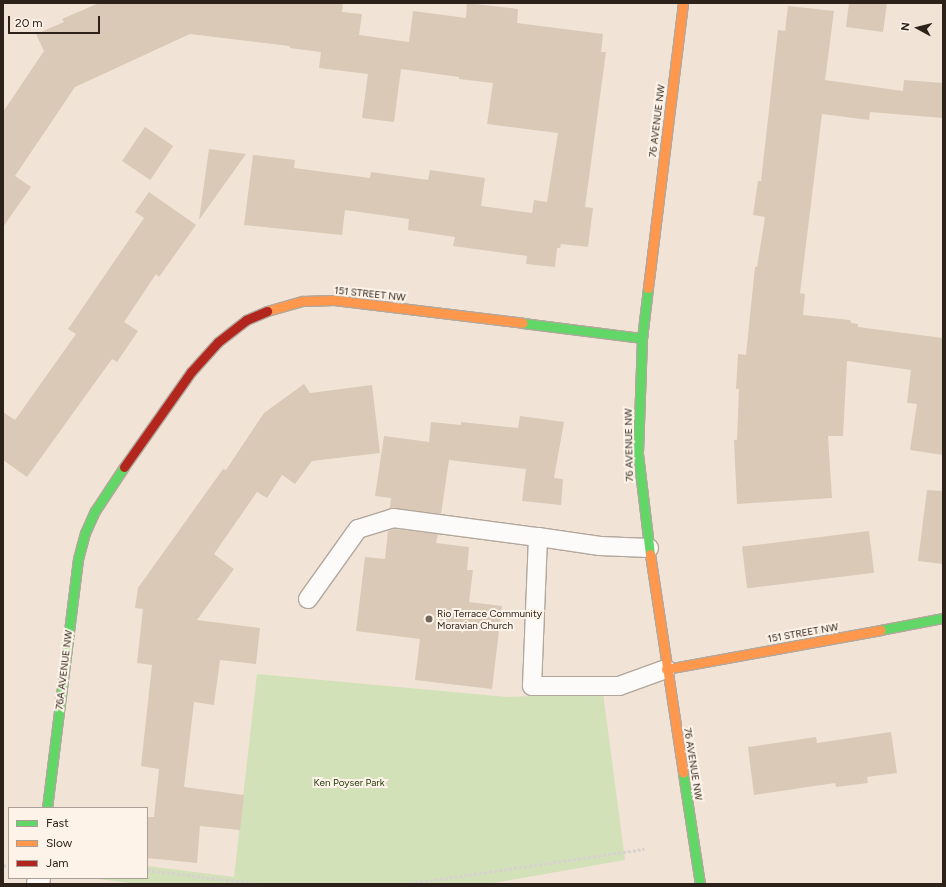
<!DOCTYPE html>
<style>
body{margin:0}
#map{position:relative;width:946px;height:887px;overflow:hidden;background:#f1e3d6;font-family:Figtree,sans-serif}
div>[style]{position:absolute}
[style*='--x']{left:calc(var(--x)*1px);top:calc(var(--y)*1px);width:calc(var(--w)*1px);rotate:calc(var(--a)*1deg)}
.green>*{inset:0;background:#d3e1b9}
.building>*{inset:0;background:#dac9b7;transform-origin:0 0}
.path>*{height:2.5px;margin-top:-1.25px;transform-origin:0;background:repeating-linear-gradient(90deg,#d7d2ce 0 3px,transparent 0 5px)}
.roads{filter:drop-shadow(1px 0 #b2a79d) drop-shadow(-1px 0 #b2a79d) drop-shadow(0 1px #b2a79d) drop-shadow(0 -1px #b2a79d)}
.lane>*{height:18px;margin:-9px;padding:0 9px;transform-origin:9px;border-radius:9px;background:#fdfbf9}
.street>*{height:22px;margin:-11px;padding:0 11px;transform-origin:11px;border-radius:11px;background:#fdfbf9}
.fast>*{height:9px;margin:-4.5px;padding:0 4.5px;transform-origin:4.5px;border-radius:4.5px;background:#63d668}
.slow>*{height:9px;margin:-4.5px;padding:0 4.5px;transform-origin:4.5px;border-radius:4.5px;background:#ff974d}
.jam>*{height:9px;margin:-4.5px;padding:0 4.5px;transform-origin:4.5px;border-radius:4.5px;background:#b3261e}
.dots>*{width:11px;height:11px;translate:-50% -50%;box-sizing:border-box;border:2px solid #fef3e9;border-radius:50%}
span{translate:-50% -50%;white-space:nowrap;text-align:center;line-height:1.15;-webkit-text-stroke:4px #fef3e9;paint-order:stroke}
.street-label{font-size:10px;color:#2c2219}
.poi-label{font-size:10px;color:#2c2219}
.left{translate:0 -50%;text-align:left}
.park-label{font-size:10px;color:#1e3804}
.frame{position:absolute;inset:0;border:4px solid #2c2219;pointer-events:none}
.legend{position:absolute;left:8px;top:807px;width:140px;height:72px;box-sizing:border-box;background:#fef3e9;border:1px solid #aa9f96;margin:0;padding:5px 7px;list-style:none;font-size:12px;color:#2c2219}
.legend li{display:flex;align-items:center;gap:8px;height:20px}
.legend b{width:20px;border:1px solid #aa9f96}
.north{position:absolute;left:898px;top:8px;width:40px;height:40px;-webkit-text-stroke:3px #fef3e9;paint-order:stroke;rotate:277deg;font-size:11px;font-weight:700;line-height:16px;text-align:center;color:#2c2219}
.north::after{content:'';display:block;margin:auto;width:14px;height:18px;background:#2c2219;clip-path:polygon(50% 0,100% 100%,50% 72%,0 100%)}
.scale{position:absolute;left:8px;top:16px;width:92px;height:18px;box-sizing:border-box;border:2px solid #2c2219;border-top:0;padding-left:5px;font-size:12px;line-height:14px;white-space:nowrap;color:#2c2219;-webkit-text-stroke:3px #fef3e9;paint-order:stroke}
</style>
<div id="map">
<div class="green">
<div style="clip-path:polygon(257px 674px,507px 697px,603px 693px,625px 860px,488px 884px,136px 884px,91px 878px,147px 878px,147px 866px,234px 877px)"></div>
</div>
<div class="building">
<div style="clip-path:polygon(99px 3px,343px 3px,342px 12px,362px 14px,359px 35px,409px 42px,413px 11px,466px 18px,467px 3px,518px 9px,517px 23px,603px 34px,601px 52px,606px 52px,585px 207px,593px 208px,588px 247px,561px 244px,560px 248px,557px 248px,555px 267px,526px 264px,527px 256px,453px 246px,455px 237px,408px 230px,409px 219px,345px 210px,342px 235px,244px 225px,253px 155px,295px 160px,294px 168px,370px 178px,371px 172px,428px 180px,430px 170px,485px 178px,481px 206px,532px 213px,534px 200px,547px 202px,558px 133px,487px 124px,493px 83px,459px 79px,459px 77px,401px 69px,394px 122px,362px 118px,368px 74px,319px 68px,321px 52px,290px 48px,290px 46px,190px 34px,75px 87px,15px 176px,31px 187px,3px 227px,3px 112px,44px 51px,36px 34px,64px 22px,62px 19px)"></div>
<div style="clip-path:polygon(849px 3px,887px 3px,883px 32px,846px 27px)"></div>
<div style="clip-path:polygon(788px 6px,834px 11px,825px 80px,903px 91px,904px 80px,943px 83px,943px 118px,870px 112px,869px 120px,822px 114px,800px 293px,805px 294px,803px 315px,850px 320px,851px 323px,858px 324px,858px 327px,943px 338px,943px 455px,910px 450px,917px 404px,907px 403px,911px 370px,847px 361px,843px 436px,828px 436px,832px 498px,737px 504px,734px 440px,737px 440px,739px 389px,736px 389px,738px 354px,746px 355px,755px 267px,757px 267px,765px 217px,753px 215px,758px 181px,761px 181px,778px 30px,785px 31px)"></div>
<div style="left:145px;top:127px;width:34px;height:41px;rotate:34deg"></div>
<div style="clip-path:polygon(209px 149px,246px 154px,199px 220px)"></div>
<div style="clip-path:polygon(149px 192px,196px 225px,159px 277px,156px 274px,124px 322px,138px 331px,117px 362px,112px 359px,27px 477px,3px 460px,3px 412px,15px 420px,76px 334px,68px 329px,144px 218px,135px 212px)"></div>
<div style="clip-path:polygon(304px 384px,310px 393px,372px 385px,380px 453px,312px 461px,295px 484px,282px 475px,267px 498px,257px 492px,214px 554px,234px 569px,197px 620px,260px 628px,256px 664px,220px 660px,214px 705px,194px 702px,184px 787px,244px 795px,240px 830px,200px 826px,197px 863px,147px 858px,147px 817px,154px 817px,159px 769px,141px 766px,152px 665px,137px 663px,143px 609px,135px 608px,138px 588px,223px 469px,226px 470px,264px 413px)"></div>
<div style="clip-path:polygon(520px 416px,564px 422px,554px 478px,563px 479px,561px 505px,522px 501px,526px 469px,449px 460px,441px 514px,390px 508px,391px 498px,375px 496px,384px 436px,429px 442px,431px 422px,461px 425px,461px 422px,518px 428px)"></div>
<div style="clip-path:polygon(927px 490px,943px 491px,943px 564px,918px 561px)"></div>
<div style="clip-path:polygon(394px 529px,438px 534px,436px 543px,469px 547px,467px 570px,473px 570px,469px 602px,502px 606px,492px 689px,415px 680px,420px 639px,356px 631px,365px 557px,385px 559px,388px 531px)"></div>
<div style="left:869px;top:531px;width:42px;height:128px;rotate:83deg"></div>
<div style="clip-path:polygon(891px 732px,897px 773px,867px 777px,868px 783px,836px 787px,835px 783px,754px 795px,748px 747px,816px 737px,817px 743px)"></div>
</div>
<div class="path">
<div style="--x:3;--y:865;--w:6;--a:9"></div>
<div style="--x:147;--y:870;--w:115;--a:7"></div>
<div style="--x:405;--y:884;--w:242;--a:-8.3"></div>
</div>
<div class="roads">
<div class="lane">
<div style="--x:649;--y:548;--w:49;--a:-177.7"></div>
<div style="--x:600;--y:546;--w:63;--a:-171.7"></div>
<div style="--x:538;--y:537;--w:149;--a:92.3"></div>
<div style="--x:532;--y:686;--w:87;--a:0"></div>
<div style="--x:619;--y:686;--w:50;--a:-19.9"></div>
<div style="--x:308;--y:599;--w:86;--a:-54.5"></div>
<div style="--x:358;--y:529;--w:37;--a:-17"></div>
<div style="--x:393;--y:518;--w:146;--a:7.5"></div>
</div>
<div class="street">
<div style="--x:38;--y:884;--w:6;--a:-81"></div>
</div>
<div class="fast">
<div style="--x:648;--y:288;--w:50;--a:96.8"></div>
<div style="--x:642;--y:338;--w:116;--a:92"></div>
<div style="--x:638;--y:454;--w:101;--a:83.2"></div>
<div style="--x:523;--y:323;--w:120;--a:7.2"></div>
<div style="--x:880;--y:630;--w:64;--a:-10.8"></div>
<div style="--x:683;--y:773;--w:112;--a:81.3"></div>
<div style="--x:47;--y:808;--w:251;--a:-82.9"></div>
<div style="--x:78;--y:559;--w:27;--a:-75"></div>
<div style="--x:85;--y:533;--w:24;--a:-66"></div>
<div style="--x:95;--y:511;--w:53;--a:-56.6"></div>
</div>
<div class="slow">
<div style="--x:648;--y:288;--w:287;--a:-83"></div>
<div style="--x:267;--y:311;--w:37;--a:-16"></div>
<div style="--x:303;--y:301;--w:31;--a:-2"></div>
<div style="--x:334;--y:300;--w:190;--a:6.9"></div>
<div style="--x:650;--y:554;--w:221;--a:81.4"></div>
<div style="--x:666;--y:669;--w:218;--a:-10.3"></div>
</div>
<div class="jam">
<div style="--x:124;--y:467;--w:116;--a:-54.8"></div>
<div style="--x:191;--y:372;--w:40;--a:-48"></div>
<div style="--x:218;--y:342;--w:36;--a:-38"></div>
<div style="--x:246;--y:320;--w:23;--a:-23"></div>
</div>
</div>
<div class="dots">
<div style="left:429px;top:619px;background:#71665b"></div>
</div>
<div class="street-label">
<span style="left:657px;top:121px;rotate:-83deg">76 AVENUE NW</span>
<span style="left:370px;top:294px;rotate:6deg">151 STREET NW</span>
<span style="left:629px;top:445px;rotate:-91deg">76 AVENUE NW</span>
<span style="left:803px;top:633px;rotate:-10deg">151 STREET NW</span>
<span style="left:64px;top:670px;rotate:-83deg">76A AVENUE NW</span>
<span style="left:693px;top:764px;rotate:81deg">76 AVENUE NW</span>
</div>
<div class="poi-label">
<span class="left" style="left:437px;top:619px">Rio Terrace Community<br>Moravian Church</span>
</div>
<div class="park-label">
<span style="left:349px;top:783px">Ken Poyser Park</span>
</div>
<div class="frame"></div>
<ul class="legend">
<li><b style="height:5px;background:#63d668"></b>Fast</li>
<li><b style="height:5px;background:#ff974d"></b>Slow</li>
<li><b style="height:5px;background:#b3261e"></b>Jam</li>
</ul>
<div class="north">N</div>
<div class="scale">20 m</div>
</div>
